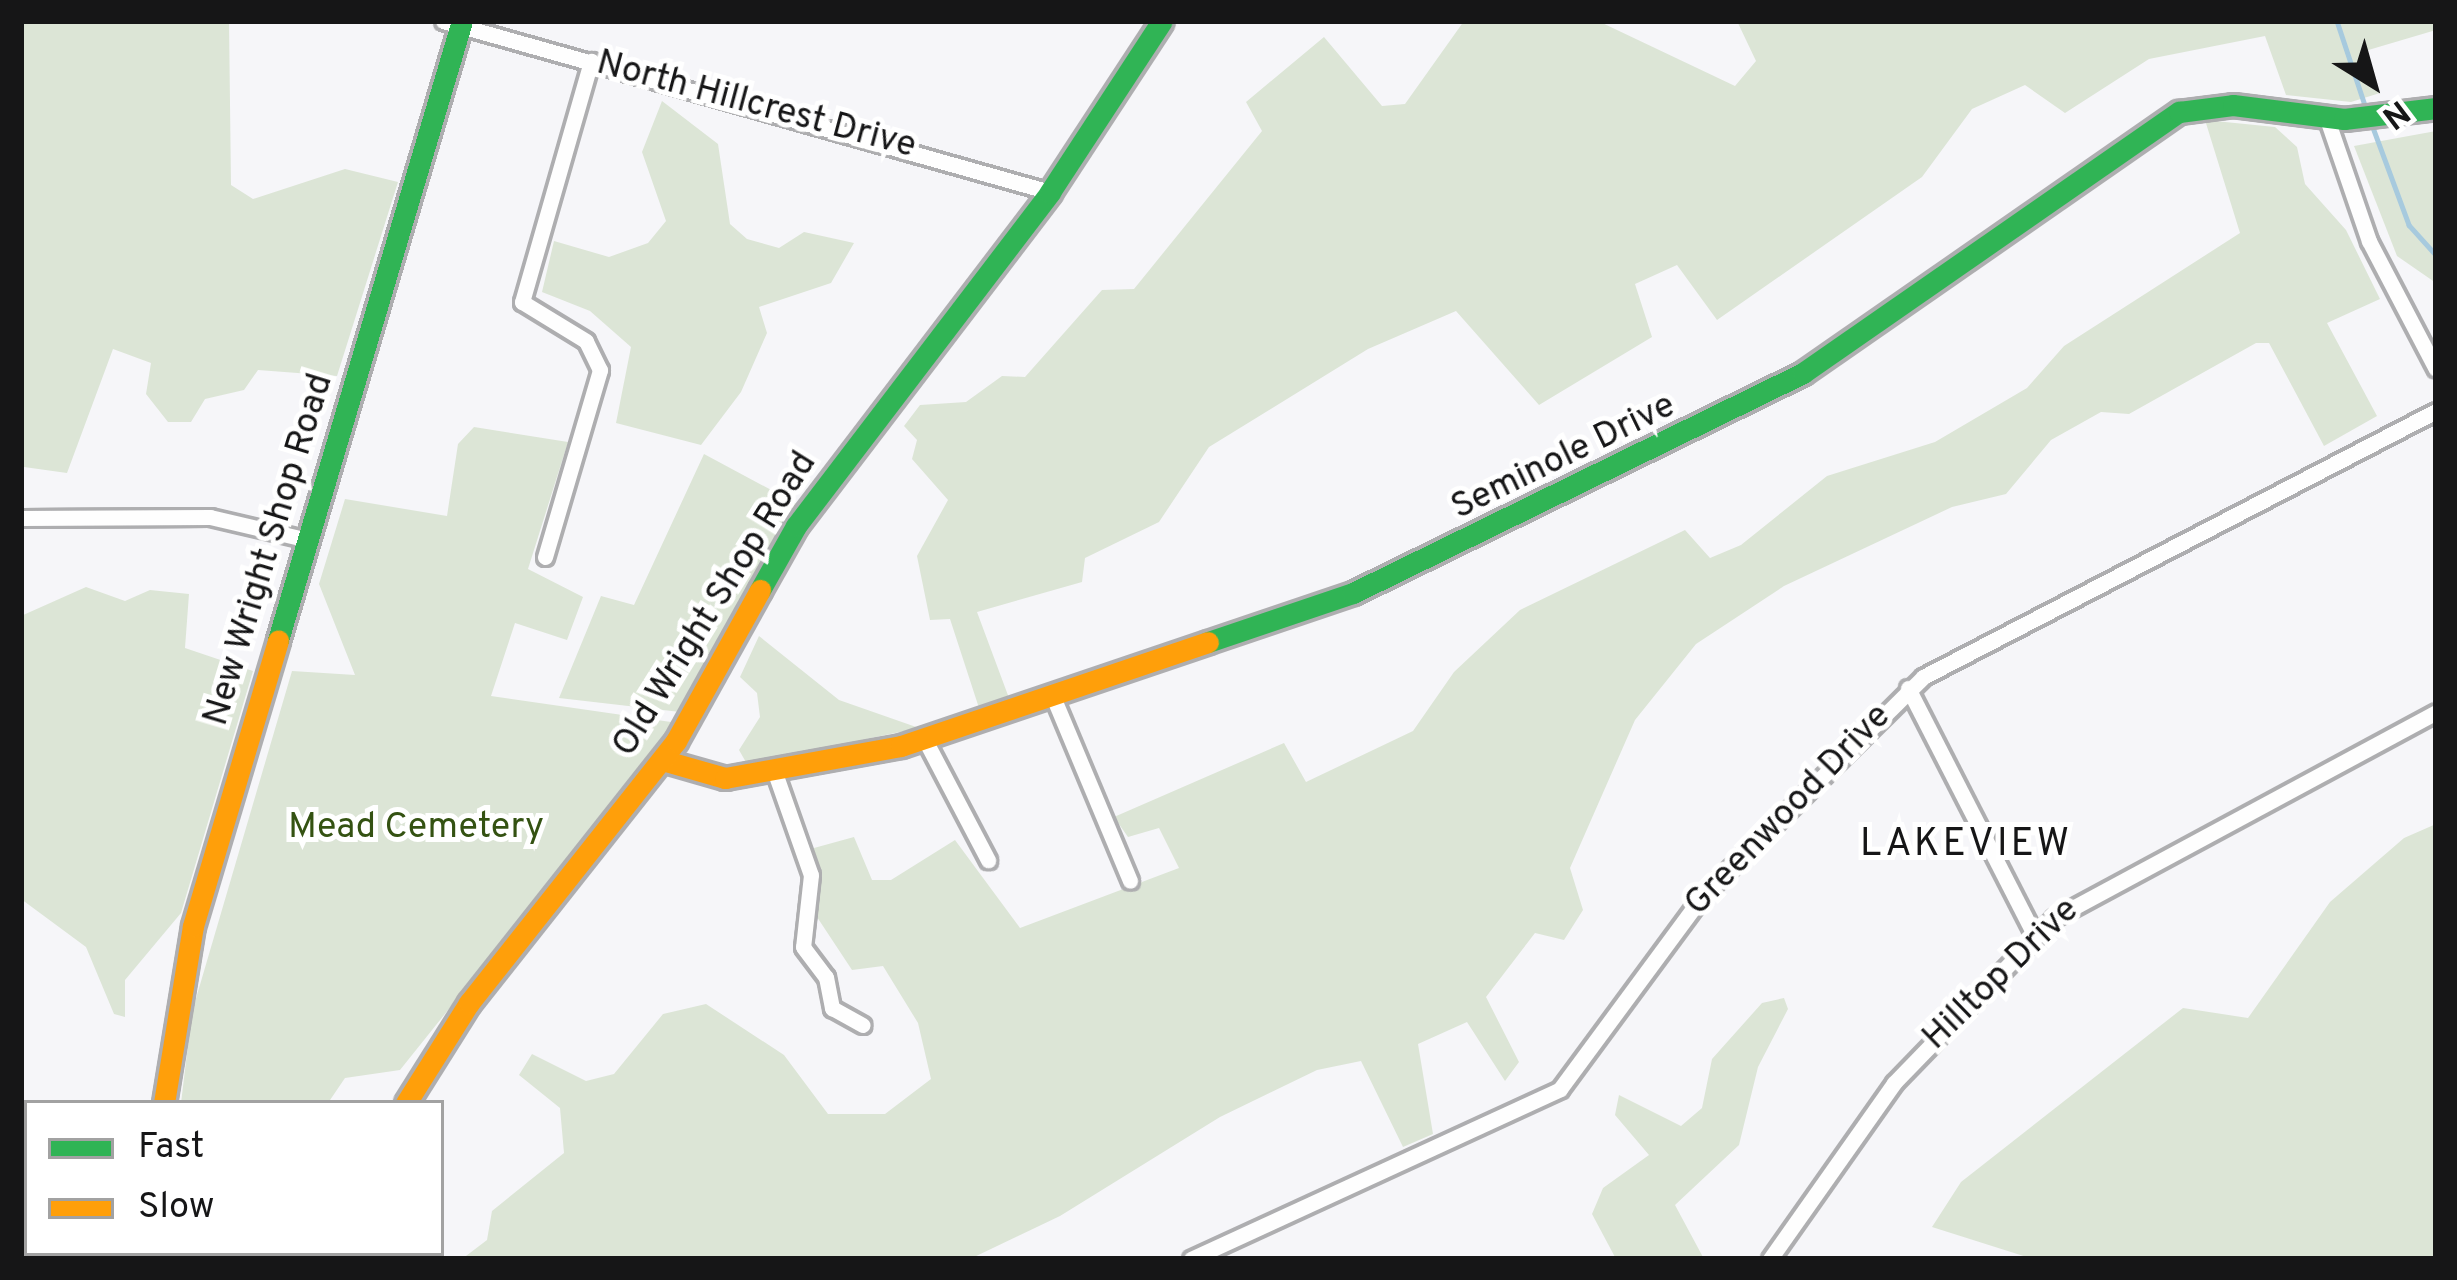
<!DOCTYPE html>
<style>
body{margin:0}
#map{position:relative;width:2457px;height:1280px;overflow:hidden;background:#f6f6f9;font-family:Overpass,sans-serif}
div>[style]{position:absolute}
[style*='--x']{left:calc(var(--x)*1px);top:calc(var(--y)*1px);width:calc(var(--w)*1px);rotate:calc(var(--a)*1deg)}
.green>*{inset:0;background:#dce5d6}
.stream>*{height:4.5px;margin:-2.25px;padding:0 2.25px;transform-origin:2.25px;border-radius:2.25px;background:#a7cade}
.roads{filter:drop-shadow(3px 0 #aeaeb0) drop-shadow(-3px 0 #aeaeb0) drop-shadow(0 3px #aeaeb0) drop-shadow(0 -3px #aeaeb0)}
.street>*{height:15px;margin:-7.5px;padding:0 7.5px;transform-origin:7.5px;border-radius:7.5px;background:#fefefe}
.fast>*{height:21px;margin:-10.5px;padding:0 10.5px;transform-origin:10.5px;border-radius:10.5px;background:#30b455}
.slow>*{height:21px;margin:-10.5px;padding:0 10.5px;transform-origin:10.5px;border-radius:10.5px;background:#ff9f0a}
span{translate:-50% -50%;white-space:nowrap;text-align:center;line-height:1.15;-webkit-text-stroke:10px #fff;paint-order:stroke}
.street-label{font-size:36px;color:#161617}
.park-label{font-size:36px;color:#345212}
.neighbourhood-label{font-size:39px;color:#161617;letter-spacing:3px}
.frame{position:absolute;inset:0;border:24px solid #161617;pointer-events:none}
.legend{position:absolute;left:24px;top:1100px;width:420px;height:156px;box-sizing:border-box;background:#fff;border:3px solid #a2a2a2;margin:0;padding:15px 21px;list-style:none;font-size:36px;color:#161617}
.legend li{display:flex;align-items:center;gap:24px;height:60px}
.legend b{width:60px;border:3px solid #a2a2a2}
.north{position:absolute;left:2313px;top:24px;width:120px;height:120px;-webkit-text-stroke:9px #fff;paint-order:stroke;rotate:143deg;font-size:33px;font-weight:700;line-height:48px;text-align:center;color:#161617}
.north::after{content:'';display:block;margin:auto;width:42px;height:54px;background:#161617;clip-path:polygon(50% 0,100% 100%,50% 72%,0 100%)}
</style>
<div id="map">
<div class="green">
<div style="clip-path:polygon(21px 21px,229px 21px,231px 185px,253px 199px,345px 169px,398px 182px,337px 376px,258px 370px,244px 390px,205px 399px,191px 422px,168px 422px,146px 394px,151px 363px,113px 349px,67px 473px,24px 467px)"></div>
<div style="clip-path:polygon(1464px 21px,1598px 21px,1735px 86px,1756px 61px,1737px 21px,2436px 21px,2436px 30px,2365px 51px,2380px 93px,2351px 102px,2286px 95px,2265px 36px,2149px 59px,2065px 113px,2025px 85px,1972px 109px,1922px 177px,1717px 320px,1677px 265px,1635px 284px,1652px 337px,1539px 405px,1456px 311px,1368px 349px,1209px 447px,1159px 522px,1085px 558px,1082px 582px,977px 612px,1009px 698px,979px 708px,950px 619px,930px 620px,917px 556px,948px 500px,912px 459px,917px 440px,904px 426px,920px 405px,966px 402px,1002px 376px,1025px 377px,1102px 290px,1134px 289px,1262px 131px,1246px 102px,1324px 37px,1382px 106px,1405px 104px)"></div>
<div style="clip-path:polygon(662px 101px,718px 144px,730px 224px,747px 239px,779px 248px,804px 232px,854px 243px,831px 283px,759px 307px,767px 333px,741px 392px,701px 445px,616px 423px,631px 347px,590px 311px,542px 292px,554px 241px,609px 257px,648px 243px,666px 221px,642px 152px)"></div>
<div style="clip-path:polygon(2205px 120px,2275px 127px,2297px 147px,2305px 184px,2346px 230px,2380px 299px,2327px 323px,2377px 416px,2324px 446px,2269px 343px,2256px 343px,2129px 414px,2101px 412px,2051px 440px,2006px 494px,1952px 507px,1784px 586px,1696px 644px,1635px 720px,1570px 868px,1583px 910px,1564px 940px,1535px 933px,1486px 997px,1519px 1062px,1505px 1081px,1467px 1022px,1418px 1044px,1433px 1134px,1403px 1147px,1361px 1061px,1317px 1070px,1220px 1117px,1060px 1216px,970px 1259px,462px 1259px,487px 1240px,492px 1211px,564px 1153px,560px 1108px,519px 1075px,532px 1054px,586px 1081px,614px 1074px,663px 1014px,706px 1004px,784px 1055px,828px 1114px,885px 1114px,931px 1079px,918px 1023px,883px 966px,852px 970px,817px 917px,814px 848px,854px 837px,872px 880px,891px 880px,955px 840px,1020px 928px,1179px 868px,1159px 828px,1128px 837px,1114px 817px,1284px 743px,1306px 782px,1413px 731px,1454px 672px,1520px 610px,1685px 530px,1710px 558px,1741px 545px,1827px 476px,1935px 442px,2027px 388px,2064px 346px,2240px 233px)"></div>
<div style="clip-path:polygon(2436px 131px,2436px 283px,2397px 256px,2354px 146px)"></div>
<div style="clip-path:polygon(474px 427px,568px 442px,528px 569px,583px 597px,567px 640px,515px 623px,491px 696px,678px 723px,400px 1070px,345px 1078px,328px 1103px,181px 1103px,192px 1012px,292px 671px,355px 675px,319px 584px,345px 499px,447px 516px,458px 444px)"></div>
<div style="clip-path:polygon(704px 454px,801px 506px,689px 713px,559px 698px,601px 596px,634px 605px)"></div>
<div style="clip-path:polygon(86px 587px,125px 601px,150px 590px,189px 594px,185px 648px,253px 671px,181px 913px,125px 980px,125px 1017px,114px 1014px,86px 947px,21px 899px,21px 616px)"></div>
<div style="clip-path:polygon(759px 636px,839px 700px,919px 728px,747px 764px,739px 750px,760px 717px,757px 693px,740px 677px)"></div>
<div style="clip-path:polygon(2436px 824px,2436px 1259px,2033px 1259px,1932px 1227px,1961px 1182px,2183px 1008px,2248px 1018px,2330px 902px,2404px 838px)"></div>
<div style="clip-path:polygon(1784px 998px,1788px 1009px,1758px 1067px,1739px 1145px,1675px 1205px,1704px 1259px,1616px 1259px,1592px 1214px,1603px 1188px,1649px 1155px,1615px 1115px,1619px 1095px,1681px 1126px,1702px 1108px,1712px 1059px,1762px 1003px)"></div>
</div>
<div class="stream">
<div style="--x:2337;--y:21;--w:95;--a:71.6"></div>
<div style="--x:2371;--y:122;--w:110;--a:69.7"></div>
<div style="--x:2409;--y:225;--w:40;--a:48"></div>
</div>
<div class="roads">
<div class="street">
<div style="--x:443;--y:21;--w:631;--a:15.73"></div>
<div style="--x:2327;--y:119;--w:129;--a:71"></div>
<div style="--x:2369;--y:241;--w:144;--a:62.4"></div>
<div style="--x:21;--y:518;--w:189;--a:-0.3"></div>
<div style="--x:210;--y:517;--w:101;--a:13.2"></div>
<div style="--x:545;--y:557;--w:195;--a:-73.6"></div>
<div style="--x:600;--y:370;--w:32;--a:-116"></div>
<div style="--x:586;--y:341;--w:75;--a:-148.6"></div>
<div style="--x:522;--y:302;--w:251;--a:-74"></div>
<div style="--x:1908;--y:688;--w:279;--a:62.9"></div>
<div style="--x:1054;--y:699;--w:197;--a:67.3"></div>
<div style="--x:925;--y:740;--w:136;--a:62.3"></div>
<div style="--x:774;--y:770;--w:111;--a:70.6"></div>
<div style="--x:811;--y:875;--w:72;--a:96.3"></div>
<div style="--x:803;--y:947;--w:38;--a:53"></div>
<div style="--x:826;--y:977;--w:32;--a:79"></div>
<div style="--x:832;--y:1008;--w:35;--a:29"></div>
<div style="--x:1191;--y:1259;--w:406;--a:-24.7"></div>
<div style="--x:1560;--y:1089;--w:241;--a:-53.6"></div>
<div style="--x:1703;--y:895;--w:310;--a:-44.7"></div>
<div style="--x:1923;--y:677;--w:578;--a:-27.41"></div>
<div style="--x:1770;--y:1259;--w:215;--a:-54.8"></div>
<div style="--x:1894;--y:1083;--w:230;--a:-45.9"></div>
<div style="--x:2054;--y:918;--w:434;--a:-28.3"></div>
</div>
<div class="fast">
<div style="--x:760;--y:590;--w:73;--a:-60.6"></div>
<div style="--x:796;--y:526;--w:420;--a:-52.7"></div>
<div style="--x:1050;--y:192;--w:204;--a:-56.8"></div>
<div style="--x:278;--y:640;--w:646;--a:-73.45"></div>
<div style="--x:1208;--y:642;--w:153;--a:-18.7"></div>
<div style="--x:1353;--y:593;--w:501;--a:-26.05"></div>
<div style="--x:1803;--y:373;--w:458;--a:-34.8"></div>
<div style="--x:2179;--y:112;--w:54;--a:-7.4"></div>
<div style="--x:2233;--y:105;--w:112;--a:7.2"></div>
<div style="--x:2344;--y:119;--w:93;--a:-6.8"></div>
</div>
<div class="slow">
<div style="--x:662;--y:760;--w:66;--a:15.9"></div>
<div style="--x:725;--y:778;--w:179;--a:-10.3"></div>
<div style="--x:901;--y:746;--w:324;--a:-18.7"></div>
<div style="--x:164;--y:1103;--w:179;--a:-80.7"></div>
<div style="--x:193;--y:926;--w:298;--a:-73.4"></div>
<div style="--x:406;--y:1103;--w:118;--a:-57.8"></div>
<div style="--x:469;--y:1003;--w:334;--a:-51.7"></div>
<div style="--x:676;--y:741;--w:173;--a:-60.9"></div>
<div style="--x:157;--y:1253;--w:6;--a:90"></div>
<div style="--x:358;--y:1253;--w:6;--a:90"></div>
</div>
</div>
<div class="street-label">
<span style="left:756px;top:106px;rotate:15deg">North Hillcrest Drive</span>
<span style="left:1564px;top:458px;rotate:-26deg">Seminole Drive</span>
<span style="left:270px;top:550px;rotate:-73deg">New Wright Shop Road</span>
<span style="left:716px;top:605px;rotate:-58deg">Old Wright Shop Road</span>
<span style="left:1789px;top:811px;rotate:-46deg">Greenwood Drive</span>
<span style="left:2002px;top:975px;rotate:-44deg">Hilltop Drive</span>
</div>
<div class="park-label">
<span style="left:416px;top:829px">Mead Cemetery</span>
</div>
<div class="neighbourhood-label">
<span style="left:1966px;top:846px">LAKEVIEW</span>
</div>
<div class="frame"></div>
<ul class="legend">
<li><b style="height:15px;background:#30b455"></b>Fast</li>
<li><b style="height:15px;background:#ff9f0a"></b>Slow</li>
</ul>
<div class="north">N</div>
</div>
